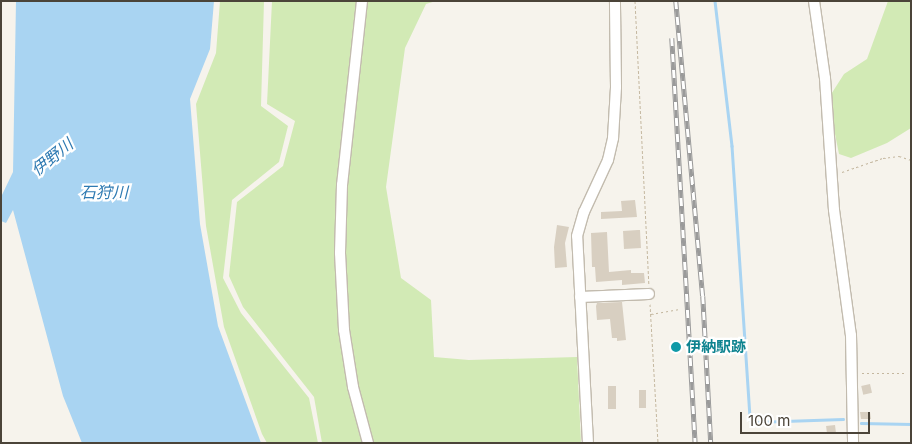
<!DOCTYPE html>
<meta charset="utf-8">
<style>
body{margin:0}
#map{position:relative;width:912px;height:444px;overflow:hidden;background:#f6f3ec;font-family:Inter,"Noto Sans JP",sans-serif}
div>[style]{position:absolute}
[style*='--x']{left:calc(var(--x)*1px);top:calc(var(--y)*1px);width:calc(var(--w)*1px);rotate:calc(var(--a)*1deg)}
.green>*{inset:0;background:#d2eab5}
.water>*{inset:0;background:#a9d4f2}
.stream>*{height:2.5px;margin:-1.25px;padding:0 1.25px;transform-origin:1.25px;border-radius:1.25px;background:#a9d4f2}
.building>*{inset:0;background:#d8cfc1;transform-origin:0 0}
.path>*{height:1px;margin-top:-0.5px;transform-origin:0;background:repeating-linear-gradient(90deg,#c4b79f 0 2.5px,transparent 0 5px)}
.roads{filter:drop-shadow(1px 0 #c2bbae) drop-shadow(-1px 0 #c2bbae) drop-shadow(0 1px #c2bbae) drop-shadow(0 -1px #c2bbae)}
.minor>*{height:10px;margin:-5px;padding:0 5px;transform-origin:5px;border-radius:5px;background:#fff}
.rail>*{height:4.5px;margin-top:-2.25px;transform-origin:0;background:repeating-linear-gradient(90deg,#fff 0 8px,#9a9a9a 0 16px);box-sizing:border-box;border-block:1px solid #9a9a9a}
.dots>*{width:14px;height:14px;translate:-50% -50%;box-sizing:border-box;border:2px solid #fff;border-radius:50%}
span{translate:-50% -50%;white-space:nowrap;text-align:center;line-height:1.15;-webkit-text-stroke:4.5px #fff;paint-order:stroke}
.culture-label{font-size:15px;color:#0d838f;font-weight:700}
.left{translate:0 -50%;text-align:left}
.water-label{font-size:16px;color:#2e7ab2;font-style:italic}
.frame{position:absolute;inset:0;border:2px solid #4b4439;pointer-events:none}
.scale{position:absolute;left:740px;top:412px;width:130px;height:22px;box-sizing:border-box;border:2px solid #4b4439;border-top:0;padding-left:6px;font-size:15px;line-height:18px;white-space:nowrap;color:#4b4439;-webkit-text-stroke:4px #fff;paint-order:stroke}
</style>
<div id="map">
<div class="green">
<div style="clip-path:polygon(220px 1px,264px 1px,261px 106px,288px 126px,279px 162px,232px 200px,223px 278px,241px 313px,309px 398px,318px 443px,267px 443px,262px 434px,224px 327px,206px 226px,196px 104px,216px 53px)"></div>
<div style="clip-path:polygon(272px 1px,436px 1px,426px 4px,405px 48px,386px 187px,401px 278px,431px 300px,434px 357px,469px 360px,577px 357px,581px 443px,322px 443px,314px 397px,243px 307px,229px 276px,237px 202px,283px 166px,295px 121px,267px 104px)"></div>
<div style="clip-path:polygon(888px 1px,911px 1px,911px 128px,887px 143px,851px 158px,839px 154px,828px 99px,844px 74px,867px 59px)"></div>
</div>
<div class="water">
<div style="clip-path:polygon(16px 1px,214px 1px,210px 49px,190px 99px,200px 224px,218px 326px,261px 443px,82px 443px,63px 396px,13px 210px,6px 223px,1px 221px,1px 197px,13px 172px)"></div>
</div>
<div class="stream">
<div style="--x:715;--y:1;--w:146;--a:83.3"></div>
<div style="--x:732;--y:146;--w:274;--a:86.2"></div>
<div style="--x:750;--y:419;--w:7;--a:27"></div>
<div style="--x:756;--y:422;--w:87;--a:-2"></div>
<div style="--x:861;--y:423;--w:50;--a:1.1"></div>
</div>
<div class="building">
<div style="clip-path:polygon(635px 200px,637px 217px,601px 219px,601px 212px,622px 211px,621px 201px)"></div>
<div style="clip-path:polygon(557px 225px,569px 227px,565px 243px,567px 267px,555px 268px,554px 247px)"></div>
<div style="clip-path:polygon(638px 230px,640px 230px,641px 248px,624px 249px,623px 231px)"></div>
<div style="clip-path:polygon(607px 232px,609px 272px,631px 270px,631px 273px,644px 273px,645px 283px,622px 285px,622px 280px,596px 282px,595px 267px,592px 267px,591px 233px)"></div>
<div style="clip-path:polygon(622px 302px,626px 340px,617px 341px,617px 338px,612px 338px,610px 319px,597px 320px,596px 306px,597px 303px)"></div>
<div style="left:870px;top:384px;width:9px;height:9px;rotate:77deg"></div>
<div style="left:608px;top:386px;width:8px;height:23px"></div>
<div style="left:639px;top:390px;width:7px;height:18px"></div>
<div style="clip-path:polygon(860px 412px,870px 412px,871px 419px,861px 419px)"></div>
<div style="left:835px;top:425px;width:8px;height:9px;rotate:83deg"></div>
</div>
<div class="path">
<div style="--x:635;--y:1;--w:284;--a:87.2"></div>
<div style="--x:842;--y:172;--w:43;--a:-18.9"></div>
<div style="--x:883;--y:158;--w:16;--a:-7"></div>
<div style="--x:899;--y:156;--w:13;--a:18"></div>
<div style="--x:650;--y:304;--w:139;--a:86.7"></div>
<div style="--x:651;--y:314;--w:29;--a:-10"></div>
<div style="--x:862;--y:373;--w:45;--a:0"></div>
</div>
<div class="roads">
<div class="minor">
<div style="--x:362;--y:1;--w:185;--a:96.2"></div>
<div style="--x:342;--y:185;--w:68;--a:91.7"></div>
<div style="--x:340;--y:253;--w:77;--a:87"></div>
<div style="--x:344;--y:330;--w:58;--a:81"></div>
<div style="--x:353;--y:387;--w:58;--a:75"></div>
<div style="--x:814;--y:1;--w:78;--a:81.9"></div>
<div style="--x:825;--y:78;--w:132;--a:86.1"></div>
<div style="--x:834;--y:210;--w:126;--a:82.3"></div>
<div style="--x:851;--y:335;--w:108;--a:88.9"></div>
<div style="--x:580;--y:297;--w:69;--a:-2.5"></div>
<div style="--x:588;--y:443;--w:207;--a:-93"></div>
<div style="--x:577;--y:236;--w:25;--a:-74"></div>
<div style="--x:584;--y:212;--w:57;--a:-65.2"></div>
<div style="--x:608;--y:160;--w:23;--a:-77"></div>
<div style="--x:613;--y:138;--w:51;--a:-86.6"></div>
<div style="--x:616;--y:87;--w:86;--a:-90.7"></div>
</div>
</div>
<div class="rail">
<div style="--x:676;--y:1;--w:296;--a:84.8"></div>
<div style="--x:703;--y:296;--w:147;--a:86.9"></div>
<div style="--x:672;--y:38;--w:406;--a:86.7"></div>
</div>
<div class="dots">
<div style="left:676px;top:347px;background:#0f9aa8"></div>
</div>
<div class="culture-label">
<span class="left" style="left:686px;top:347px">伊納駅跡</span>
</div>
<div class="water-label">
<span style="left:52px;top:157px;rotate:-39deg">伊野川</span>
<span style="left:104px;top:192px">石狩川</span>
</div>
<div class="frame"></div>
<div class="scale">100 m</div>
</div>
